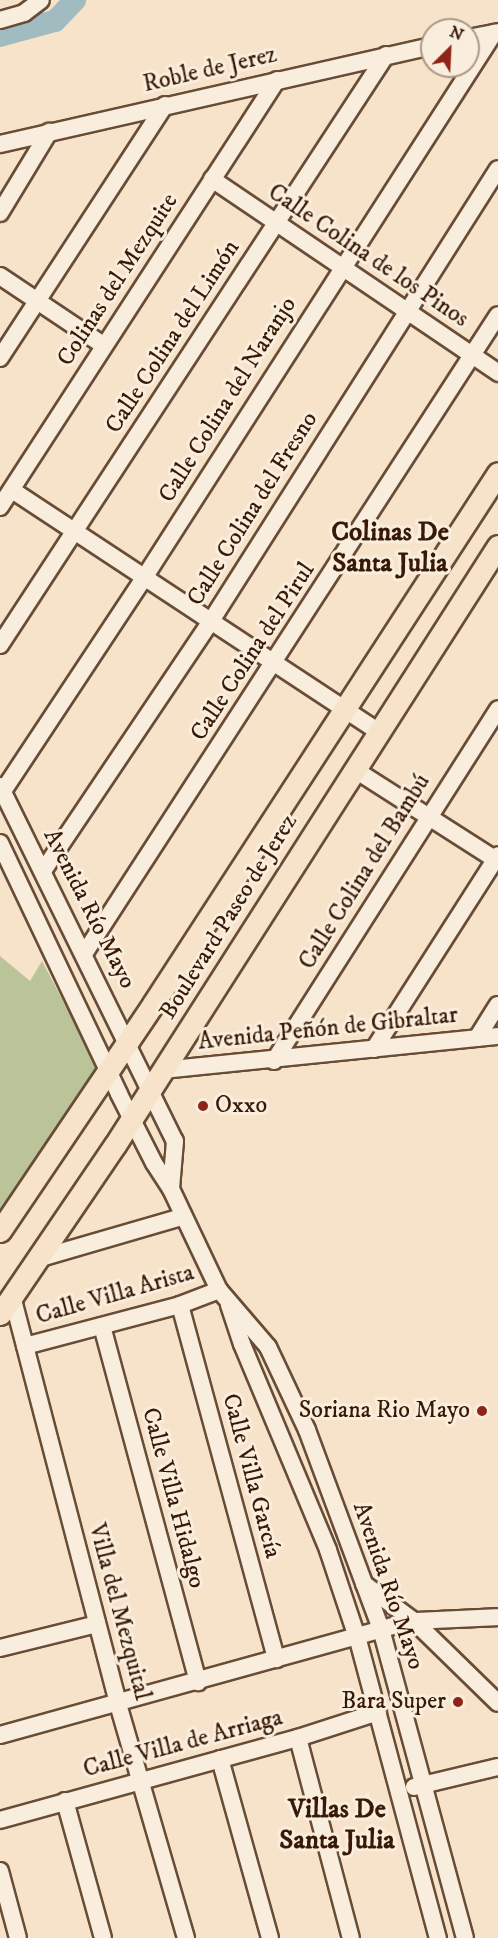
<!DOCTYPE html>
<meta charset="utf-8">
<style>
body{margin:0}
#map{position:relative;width:498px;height:1938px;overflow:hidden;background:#f6e3ca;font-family:"IM FELL DW Pica",serif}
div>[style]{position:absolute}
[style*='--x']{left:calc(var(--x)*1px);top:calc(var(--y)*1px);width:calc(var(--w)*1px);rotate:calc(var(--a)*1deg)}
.green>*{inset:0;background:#bbc498}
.river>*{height:22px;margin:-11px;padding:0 11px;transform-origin:11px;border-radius:11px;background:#a0bcc0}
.roads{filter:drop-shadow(2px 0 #684c36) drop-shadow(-2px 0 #684c36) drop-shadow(0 2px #684c36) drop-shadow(0 -2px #684c36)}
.minor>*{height:16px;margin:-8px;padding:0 8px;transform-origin:8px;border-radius:8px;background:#f9eddd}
.major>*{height:21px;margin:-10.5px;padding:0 10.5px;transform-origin:10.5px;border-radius:10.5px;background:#f6e3ca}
.dots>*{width:16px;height:16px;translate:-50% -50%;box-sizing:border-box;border:3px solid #f9eddd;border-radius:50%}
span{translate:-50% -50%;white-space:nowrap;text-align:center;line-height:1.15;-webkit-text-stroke:6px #f9eddd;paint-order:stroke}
.street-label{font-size:24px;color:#381905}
.poi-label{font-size:24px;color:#381905}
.left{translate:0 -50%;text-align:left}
.right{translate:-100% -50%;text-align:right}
.quarter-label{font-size:27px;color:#381905;font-weight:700}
.north{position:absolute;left:420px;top:18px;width:60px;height:60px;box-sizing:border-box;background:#f9eddd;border:2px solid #ac9887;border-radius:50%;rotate:24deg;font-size:16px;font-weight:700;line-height:24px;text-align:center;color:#381905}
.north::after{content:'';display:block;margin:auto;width:21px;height:27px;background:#8f2418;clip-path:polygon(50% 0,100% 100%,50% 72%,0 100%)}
</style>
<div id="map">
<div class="green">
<div style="clip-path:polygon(0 956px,30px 981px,42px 961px,99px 1069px,0 1218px)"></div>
</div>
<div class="river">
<div style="--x:0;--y:36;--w:57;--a:-15.3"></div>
<div style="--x:55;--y:21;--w:29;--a:-46"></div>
</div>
<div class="roads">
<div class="minor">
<div style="--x:0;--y:20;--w:25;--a:-16"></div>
<div style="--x:24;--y:13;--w:21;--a:-37"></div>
<div style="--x:468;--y:38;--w:31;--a:-11"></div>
<div style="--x:0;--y:144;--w:443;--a:-12.8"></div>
<div style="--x:212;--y:179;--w:346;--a:34.1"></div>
<div style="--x:0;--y:213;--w:95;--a:-58.8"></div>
<div style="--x:0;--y:276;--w:124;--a:33.8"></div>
<div style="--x:0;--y:358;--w:302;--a:-56.9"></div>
<div style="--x:12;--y:490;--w:438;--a:33.4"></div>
<div style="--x:0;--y:507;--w:509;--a:-57.03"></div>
<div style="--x:0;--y:645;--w:705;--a:-56.81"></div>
<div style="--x:354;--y:769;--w:171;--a:32.6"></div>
<div style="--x:0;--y:786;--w:396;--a:63.8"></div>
<div style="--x:175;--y:1141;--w:48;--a:94.8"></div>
<div style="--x:3;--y:791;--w:255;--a:-56.5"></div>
<div style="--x:144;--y:578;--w:648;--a:-57.29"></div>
<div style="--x:0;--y:843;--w:278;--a:64.6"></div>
<div style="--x:119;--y:1094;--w:77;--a:63.1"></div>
<div style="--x:154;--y:1163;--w:31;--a:57"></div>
<div style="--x:171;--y:1189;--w:112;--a:64.6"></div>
<div style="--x:219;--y:1290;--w:75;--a:49.3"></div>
<div style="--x:268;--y:1347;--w:92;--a:64.8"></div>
<div style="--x:307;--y:1430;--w:212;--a:69.6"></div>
<div style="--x:381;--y:1629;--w:320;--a:74.8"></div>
<div style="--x:43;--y:871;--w:301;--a:-56.1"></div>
<div style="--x:211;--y:621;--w:535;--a:-57.59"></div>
<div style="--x:84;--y:954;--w:761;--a:-57.06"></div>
<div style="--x:477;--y:1038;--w:39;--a:-58"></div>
<div style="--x:374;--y:1049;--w:230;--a:-57.4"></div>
<div style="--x:274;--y:1061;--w:417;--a:-57.5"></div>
<div style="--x:163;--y:1070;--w:337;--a:-5.8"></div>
<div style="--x:37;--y:1259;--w:151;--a:-16.2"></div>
<div style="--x:12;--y:1296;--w:422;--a:75.4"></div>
<div style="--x:118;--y:1704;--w:244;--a:73.8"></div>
<div style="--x:180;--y:1305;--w:367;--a:74.8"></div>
<div style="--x:229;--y:1305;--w:41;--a:71.6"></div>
<div style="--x:242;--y:1344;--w:223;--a:67.3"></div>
<div style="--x:328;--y:1550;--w:95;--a:71.6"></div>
<div style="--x:358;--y:1640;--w:309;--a:75"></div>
<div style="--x:102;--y:1326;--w:369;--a:74.9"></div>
<div style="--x:25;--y:1346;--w:160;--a:-14.8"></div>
<div style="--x:180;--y:1305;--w:42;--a:-21"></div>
<div style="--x:364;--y:1584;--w:62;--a:36.5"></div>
<div style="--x:414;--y:1621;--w:117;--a:44.3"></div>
<div style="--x:0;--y:1648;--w:100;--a:-13.9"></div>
<div style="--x:0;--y:1735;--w:395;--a:-15.5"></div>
<div style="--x:381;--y:1629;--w:34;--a:-14"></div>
<div style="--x:414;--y:1621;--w:84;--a:-2.7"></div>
<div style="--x:298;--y:1738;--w:207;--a:75.2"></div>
<div style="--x:220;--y:1759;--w:186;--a:74.4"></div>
<div style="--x:414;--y:1787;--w:86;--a:-13.4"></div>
<div style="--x:65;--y:1801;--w:142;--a:74.5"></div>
<div style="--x:0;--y:1820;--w:309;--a:-15.4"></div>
<div style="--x:298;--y:1738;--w:84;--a:-18"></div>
<div style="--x:0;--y:1871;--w:69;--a:75"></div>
</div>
<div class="major">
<div style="--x:0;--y:1231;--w:274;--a:-56"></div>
<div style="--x:153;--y:1004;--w:633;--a:-56.99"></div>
<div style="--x:0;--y:1314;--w:204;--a:-55.8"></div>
<div style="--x:115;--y:1145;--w:711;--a:-57.41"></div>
</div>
</div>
<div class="dots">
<div style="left:203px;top:1106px;background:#8f2418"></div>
<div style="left:482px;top:1411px;background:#8f2418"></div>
<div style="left:458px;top:1702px;background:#8f2418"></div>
</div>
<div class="street-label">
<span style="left:210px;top:70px;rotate:-13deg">Roble de Jerez</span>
<span style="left:368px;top:256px;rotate:34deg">Calle Colina de los Pinos</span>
<span style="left:118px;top:280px;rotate:-57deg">Colinas del Mezquite</span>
<span style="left:173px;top:337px;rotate:-57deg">Calle Colina del Limón</span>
<span style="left:228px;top:400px;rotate:-58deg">Calle Colina del Naranjo</span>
<span style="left:253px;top:509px;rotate:-58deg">Calle Colina del Fresno</span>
<span style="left:253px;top:652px;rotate:-57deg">Calle Colina del Pirul</span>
<span style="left:365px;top:872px;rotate:-58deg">Calle Colina del Bambú</span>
<span style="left:89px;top:909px;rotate:63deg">Avenida Río Mayo</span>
<span style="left:229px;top:917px;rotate:-58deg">Boulevard Paseo de Jerez</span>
<span style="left:328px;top:1029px;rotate:-6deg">Avenida Peñón de Gibraltar</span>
<span style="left:115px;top:1295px;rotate:-16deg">Calle Villa Arista</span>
<span style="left:251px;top:1476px;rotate:75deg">Calle Villa García</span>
<span style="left:173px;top:1498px;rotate:75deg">Calle Villa Hidalgo</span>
<span style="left:388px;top:1586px;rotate:71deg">Avenida Río Mayo</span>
<span style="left:119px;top:1612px;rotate:75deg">Villa del Mezquital</span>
<span style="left:183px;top:1744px;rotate:-15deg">Calle Villa de Arriaga</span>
</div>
<div class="poi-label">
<span class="left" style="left:215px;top:1106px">Oxxo</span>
<span class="right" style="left:470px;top:1411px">Soriana Rio Mayo</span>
<span class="right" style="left:446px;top:1702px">Bara Super</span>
</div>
<div class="quarter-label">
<span style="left:390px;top:548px">Colinas De<br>Santa Julia</span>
<span style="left:337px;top:1825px">Villas De<br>Santa Julia</span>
</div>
<div class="north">N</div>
</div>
